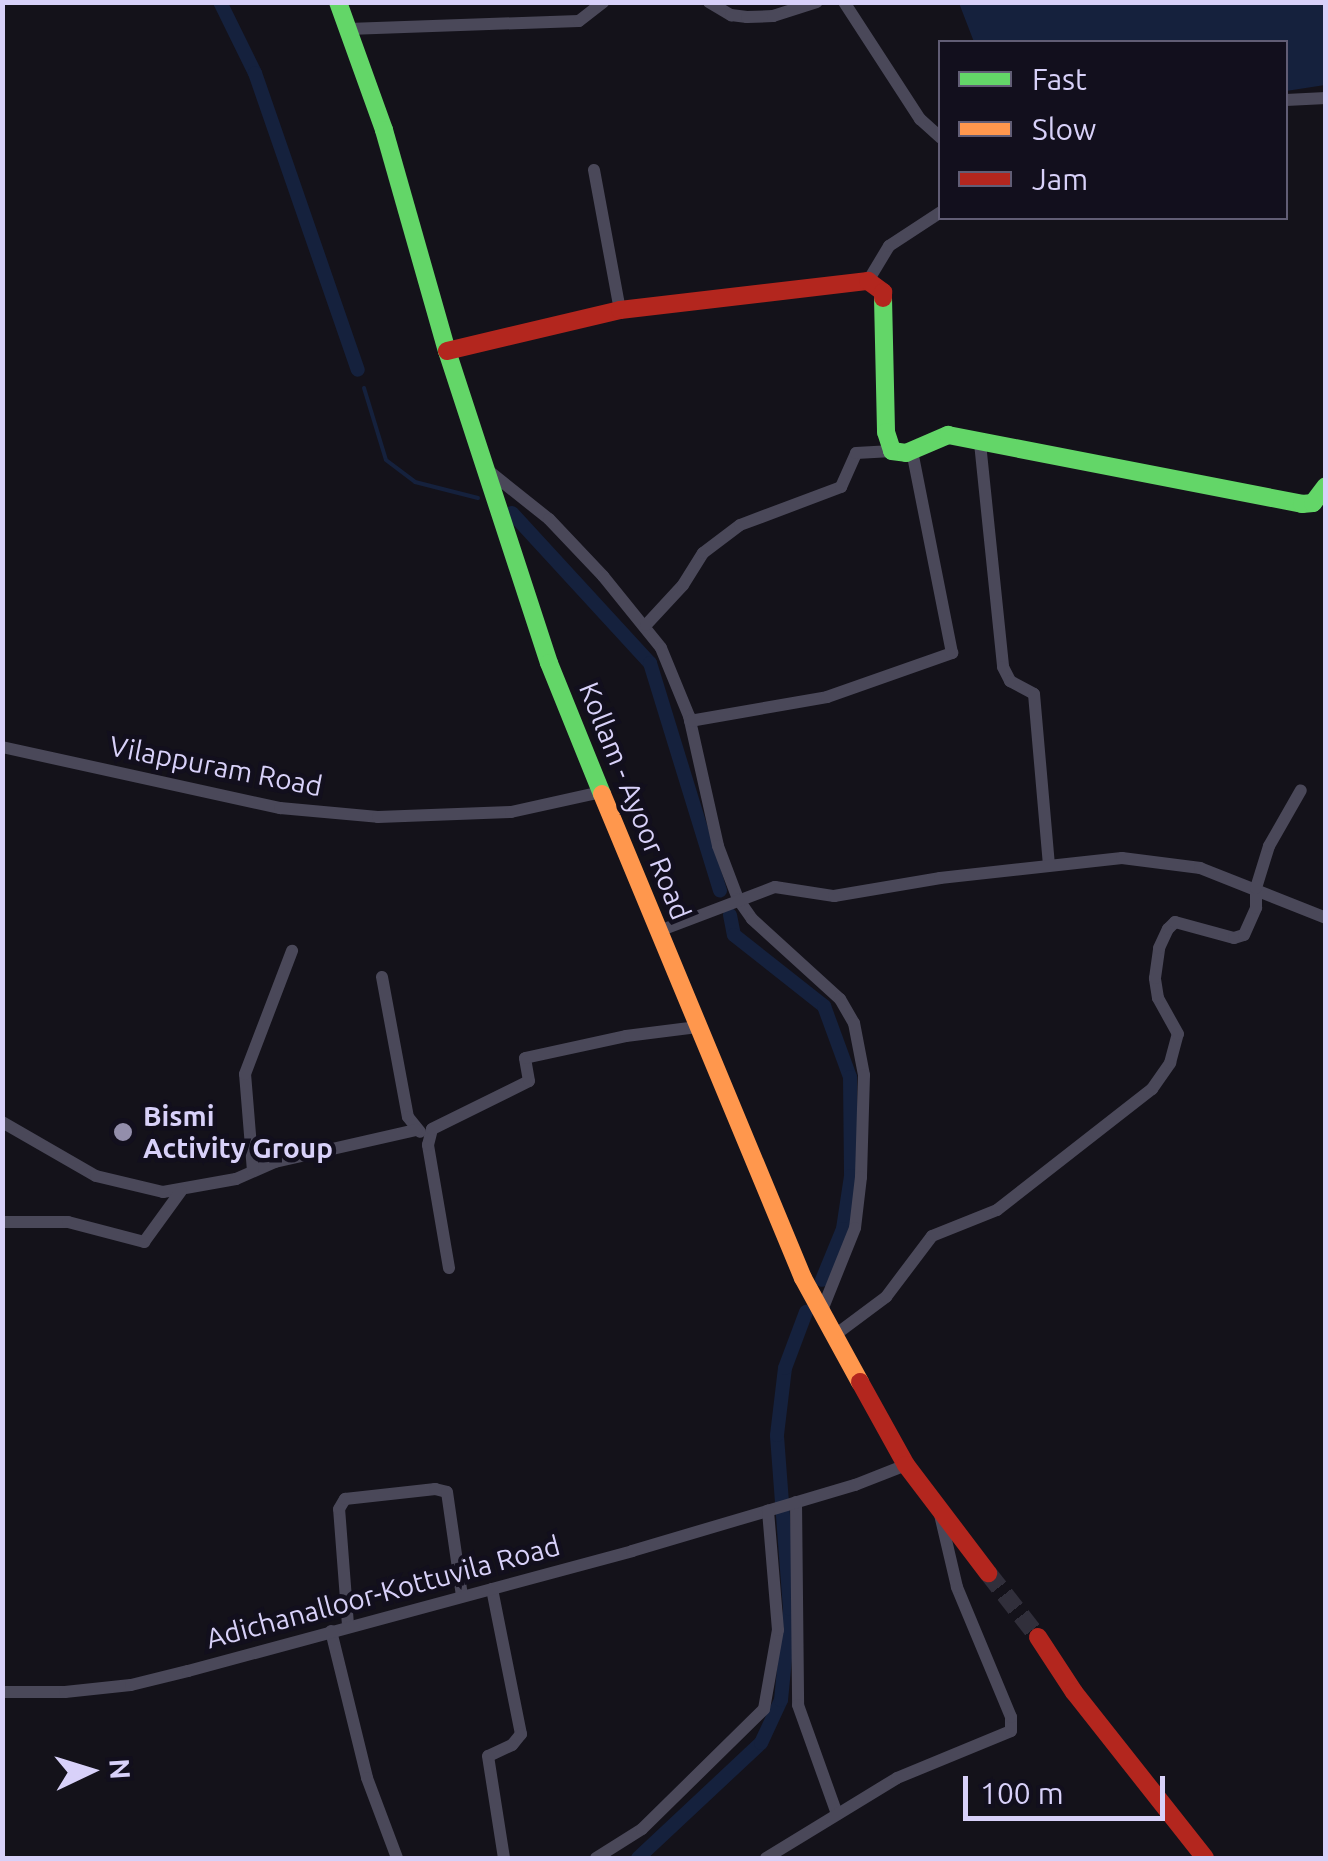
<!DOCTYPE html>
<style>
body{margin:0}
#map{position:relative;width:1328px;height:1861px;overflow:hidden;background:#14121a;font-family:Ubuntu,sans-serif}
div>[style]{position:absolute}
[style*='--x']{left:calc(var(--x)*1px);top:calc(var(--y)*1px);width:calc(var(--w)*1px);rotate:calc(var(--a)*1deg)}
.water>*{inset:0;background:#15213d}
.stream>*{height:4px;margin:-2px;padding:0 2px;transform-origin:2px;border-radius:2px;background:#15213d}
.canal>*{height:14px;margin:-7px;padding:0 7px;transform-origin:7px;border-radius:7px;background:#15213d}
.secondary-tunnel>*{height:18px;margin-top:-9px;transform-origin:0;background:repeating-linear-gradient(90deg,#312f3b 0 18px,transparent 0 27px)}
.street>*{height:12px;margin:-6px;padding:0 6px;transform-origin:6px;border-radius:6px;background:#4a4859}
.fast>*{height:18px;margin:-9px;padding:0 9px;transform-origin:9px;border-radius:9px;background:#63d668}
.slow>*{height:18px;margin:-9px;padding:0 9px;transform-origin:9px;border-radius:9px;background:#ff974d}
.jam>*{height:18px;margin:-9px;padding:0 9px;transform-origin:9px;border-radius:9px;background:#b3261e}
.dots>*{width:28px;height:28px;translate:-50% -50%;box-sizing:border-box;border:5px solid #120f1d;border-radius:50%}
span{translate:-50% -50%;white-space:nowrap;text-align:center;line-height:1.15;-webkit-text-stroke:9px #120f1d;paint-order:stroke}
.street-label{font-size:28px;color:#d8d1f9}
.poi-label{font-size:28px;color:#d8d1f9;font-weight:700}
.left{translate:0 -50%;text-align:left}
.frame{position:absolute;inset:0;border:5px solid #d8d1f9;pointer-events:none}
.legend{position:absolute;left:938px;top:40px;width:350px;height:180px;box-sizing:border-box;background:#120f1d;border:2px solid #615d75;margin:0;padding:12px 18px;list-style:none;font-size:30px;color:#d8d1f9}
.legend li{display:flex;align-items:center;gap:20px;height:50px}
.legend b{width:50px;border:2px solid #615d75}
.north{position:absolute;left:40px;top:1721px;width:100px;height:100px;-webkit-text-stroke:8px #120f1d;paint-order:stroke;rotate:86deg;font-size:28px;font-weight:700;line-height:40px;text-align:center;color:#d8d1f9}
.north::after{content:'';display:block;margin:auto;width:35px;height:45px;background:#d8d1f9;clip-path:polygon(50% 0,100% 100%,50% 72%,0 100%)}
.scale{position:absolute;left:963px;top:1776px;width:202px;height:45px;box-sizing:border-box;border:5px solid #d8d1f9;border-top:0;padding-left:12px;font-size:30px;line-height:35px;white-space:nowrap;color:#d8d1f9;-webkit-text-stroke:8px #120f1d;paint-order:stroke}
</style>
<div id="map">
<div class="water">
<div style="clip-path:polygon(959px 3px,1325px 3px,1325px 85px,1286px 91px,1286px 42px,974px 42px)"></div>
</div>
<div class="stream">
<div style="--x:364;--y:388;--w:75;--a:73"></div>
<div style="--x:386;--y:460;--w:36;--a:37"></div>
<div style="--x:415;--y:482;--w:65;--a:14.3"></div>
</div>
<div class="canal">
<div style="--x:220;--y:2;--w:79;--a:63.8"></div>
<div style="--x:255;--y:73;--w:314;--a:70.9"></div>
<div style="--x:512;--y:513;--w:204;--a:47.4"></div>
<div style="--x:650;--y:663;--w:238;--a:72.9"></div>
<div style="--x:730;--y:915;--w:20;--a:79"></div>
<div style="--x:734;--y:935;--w:115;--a:38.3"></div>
<div style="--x:824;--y:1006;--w:76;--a:69.9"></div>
<div style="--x:850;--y:1077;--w:99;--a:89.4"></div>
<div style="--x:851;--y:1176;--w:54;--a:98.6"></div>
<div style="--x:843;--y:1229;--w:55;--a:112.4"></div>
<div style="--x:638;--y:1858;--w:168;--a:-43.1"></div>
<div style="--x:761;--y:1743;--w:47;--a:-65.1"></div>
<div style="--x:781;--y:1700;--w:91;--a:-84.4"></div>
<div style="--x:790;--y:1609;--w:174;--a:-94.3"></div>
<div style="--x:777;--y:1435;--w:67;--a:-83.2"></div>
<div style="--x:785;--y:1368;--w:60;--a:-69.4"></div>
</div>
<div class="secondary-tunnel">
<div style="--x:988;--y:1573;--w:81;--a:52"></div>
</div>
<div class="street">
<div style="--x:709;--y:2;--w:26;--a:31"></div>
<div style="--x:731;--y:15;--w:16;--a:7"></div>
<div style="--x:747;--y:17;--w:26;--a:-2"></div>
<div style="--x:773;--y:16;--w:46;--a:-17.7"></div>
<div style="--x:844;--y:2;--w:140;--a:57"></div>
<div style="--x:920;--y:119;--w:28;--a:42"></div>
<div style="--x:348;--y:29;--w:231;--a:-2"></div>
<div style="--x:579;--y:21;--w:31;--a:-38"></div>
<div style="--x:1286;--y:100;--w:40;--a:-2.9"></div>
<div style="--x:594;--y:170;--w:142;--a:79.5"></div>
<div style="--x:868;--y:281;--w:41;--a:-59"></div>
<div style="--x:889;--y:246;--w:62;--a:-33.2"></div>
<div style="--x:980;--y:443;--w:225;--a:84.1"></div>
<div style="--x:1003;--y:667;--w:16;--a:63"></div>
<div style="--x:1010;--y:681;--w:27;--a:28"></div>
<div style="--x:1034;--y:694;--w:172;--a:85"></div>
<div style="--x:485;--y:468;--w:82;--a:38.6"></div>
<div style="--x:549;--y:519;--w:79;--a:46.5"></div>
<div style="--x:603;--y:576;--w:92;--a:51.1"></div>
<div style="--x:661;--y:648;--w:74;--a:67.6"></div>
<div style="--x:689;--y:716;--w:133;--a:77.4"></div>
<div style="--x:718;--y:846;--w:57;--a:69.3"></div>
<div style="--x:738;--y:899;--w:24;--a:55"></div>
<div style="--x:752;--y:919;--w:119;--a:42.3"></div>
<div style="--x:840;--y:999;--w:28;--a:60"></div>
<div style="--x:854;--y:1023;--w:53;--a:79.1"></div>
<div style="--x:864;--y:1075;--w:102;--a:91.7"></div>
<div style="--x:861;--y:1177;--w:51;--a:96.7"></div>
<div style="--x:855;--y:1228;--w:88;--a:111.9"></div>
<div style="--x:646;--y:625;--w:54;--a:-47.2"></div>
<div style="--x:683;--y:585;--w:38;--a:-58"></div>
<div style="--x:703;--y:553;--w:46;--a:-37.1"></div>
<div style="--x:740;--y:525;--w:108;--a:-20.6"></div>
<div style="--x:841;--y:487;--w:37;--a:-66"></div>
<div style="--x:856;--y:453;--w:36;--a:-3"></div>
<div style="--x:690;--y:721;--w:139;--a:-9.9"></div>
<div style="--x:827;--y:697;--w:133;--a:-19.4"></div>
<div style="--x:952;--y:653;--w:206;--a:-101.2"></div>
<div style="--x:2;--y:747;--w:285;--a:12.4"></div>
<div style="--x:280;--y:808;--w:98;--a:5.2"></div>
<div style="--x:378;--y:817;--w:133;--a:-2.2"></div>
<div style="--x:511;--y:812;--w:92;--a:-12.5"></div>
<div style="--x:659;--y:931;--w:124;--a:-20.8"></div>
<div style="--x:775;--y:887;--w:60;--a:8.7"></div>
<div style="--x:834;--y:896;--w:108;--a:-9.6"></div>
<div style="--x:940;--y:878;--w:183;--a:-6.3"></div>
<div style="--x:1122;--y:858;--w:79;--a:7.3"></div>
<div style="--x:1200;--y:868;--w:136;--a:21.6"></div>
<div style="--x:382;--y:977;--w:142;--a:79.5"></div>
<div style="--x:408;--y:1117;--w:19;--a:51"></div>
<div style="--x:2;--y:1122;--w:108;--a:29.9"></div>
<div style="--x:96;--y:1176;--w:69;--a:13.4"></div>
<div style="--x:163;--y:1192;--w:74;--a:-10.1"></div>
<div style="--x:236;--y:1179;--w:43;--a:-23.6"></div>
<div style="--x:275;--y:1162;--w:145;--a:-12.8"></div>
<div style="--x:253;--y:1171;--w:97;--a:-94.7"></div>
<div style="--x:245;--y:1074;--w:132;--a:-69.1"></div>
<div style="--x:2;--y:1222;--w:66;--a:0"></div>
<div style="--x:68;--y:1222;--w:79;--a:14.7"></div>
<div style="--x:144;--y:1242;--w:63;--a:-54"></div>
<div style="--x:449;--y:1268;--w:125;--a:-99.7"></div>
<div style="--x:428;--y:1145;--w:16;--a:-76"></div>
<div style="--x:432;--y:1129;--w:108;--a:-26.3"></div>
<div style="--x:529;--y:1081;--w:23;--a:-100"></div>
<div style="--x:525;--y:1058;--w:103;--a:-12.3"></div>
<div style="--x:626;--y:1036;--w:72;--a:-7.2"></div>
<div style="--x:835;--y:1335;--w:64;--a:-36.7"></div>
<div style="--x:886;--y:1297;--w:76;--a:-53"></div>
<div style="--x:932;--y:1236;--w:70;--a:-21.8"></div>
<div style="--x:997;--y:1210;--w:197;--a:-38"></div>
<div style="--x:1152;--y:1089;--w:32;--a:-55"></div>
<div style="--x:1170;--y:1063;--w:30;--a:-75"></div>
<div style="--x:1178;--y:1034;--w:41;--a:-119.1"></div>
<div style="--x:1158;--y:998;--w:20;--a:-99"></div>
<div style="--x:1155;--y:978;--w:30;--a:-82"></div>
<div style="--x:1159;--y:948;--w:21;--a:-65"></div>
<div style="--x:1168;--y:929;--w:10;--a:-45"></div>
<div style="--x:1175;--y:922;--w:61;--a:15.2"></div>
<div style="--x:1234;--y:938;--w:10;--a:-17"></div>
<div style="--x:1244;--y:935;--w:30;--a:-66"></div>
<div style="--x:1256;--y:908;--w:20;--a:-90"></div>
<div style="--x:1256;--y:888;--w:44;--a:-72.8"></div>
<div style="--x:1269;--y:846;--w:64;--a:-60.3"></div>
<div style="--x:796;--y:1502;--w:203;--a:89.4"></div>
<div style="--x:798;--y:1705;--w:116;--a:70.3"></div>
<div style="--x:492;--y:1589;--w:148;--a:78.7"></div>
<div style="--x:521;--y:1734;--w:14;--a:129"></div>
<div style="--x:512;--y:1745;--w:26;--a:155"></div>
<div style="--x:488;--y:1756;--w:103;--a:81.1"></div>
<div style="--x:348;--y:1625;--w:116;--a:-94.4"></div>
<div style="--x:339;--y:1509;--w:12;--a:-59"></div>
<div style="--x:345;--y:1499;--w:91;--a:-6.3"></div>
<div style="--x:435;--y:1489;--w:12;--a:14"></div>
<div style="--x:447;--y:1492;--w:105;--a:81.8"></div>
<div style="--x:331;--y:1631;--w:151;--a:76.2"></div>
<div style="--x:367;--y:1778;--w:85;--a:69.4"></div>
<div style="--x:2;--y:1692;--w:63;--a:0"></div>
<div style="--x:65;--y:1692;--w:66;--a:-6.1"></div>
<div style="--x:131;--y:1685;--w:59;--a:-13.8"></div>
<div style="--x:188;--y:1671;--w:460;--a:-15.1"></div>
<div style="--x:632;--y:1551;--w:233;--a:-16.5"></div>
<div style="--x:855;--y:1485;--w:55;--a:-21.4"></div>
<div style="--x:596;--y:1858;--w:54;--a:-32.2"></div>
<div style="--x:642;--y:1829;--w:171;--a:-44.5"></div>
<div style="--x:764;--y:1709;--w:80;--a:-80"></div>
<div style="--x:778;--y:1630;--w:120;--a:-94.8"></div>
<div style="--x:766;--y:1858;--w:153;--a:-31.4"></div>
<div style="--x:897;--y:1778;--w:123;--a:-22.4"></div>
<div style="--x:1011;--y:1731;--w:14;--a:-90"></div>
<div style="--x:1011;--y:1717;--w:141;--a:-112.6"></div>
<div style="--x:957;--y:1587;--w:79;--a:-103.2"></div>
</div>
<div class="fast">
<div style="--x:338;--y:2;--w:136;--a:70.2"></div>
<div style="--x:384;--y:130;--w:230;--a:74.1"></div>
<div style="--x:447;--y:351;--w:328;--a:71.9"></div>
<div style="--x:549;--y:663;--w:141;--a:68"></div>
<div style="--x:883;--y:298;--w:134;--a:88.7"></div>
<div style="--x:886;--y:432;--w:20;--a:72"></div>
<div style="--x:892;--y:451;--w:14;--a:8"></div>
<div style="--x:906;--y:453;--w:46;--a:-23.2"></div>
<div style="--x:948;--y:435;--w:361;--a:11"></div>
<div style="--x:1302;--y:504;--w:11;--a:-5"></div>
<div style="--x:1313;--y:503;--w:21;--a:-53"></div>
</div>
<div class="slow">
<div style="--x:602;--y:794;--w:524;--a:67.45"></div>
<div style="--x:803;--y:1278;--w:119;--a:61.3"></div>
</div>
<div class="jam">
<div style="--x:447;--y:351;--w:178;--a:-13.3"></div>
<div style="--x:620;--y:310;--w:250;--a:-6.7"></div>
<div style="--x:868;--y:281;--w:19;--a:36"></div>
<div style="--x:883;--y:292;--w:6;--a:90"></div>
<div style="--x:860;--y:1382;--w:95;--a:61"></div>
<div style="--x:906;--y:1465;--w:136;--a:52.8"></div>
<div style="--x:1038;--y:1637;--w:66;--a:56.8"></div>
<div style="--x:1074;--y:1692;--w:211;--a:51.7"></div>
</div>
<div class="dots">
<div style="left:123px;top:1132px;background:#938eab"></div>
</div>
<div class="street-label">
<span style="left:216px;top:766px;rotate:11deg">Vilappuram Road</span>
<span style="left:635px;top:801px;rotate:68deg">Kollam - Ayoor Road</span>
<span style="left:383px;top:1592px;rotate:-15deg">Adichanalloor-Kottuvila Road</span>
</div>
<div class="poi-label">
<span class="left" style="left:143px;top:1132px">Bismi<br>Activity Group</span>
</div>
<div class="frame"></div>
<ul class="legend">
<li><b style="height:12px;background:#63d668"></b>Fast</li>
<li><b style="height:12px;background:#ff974d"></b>Slow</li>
<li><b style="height:12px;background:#b3261e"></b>Jam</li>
</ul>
<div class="north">N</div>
<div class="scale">100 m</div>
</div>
